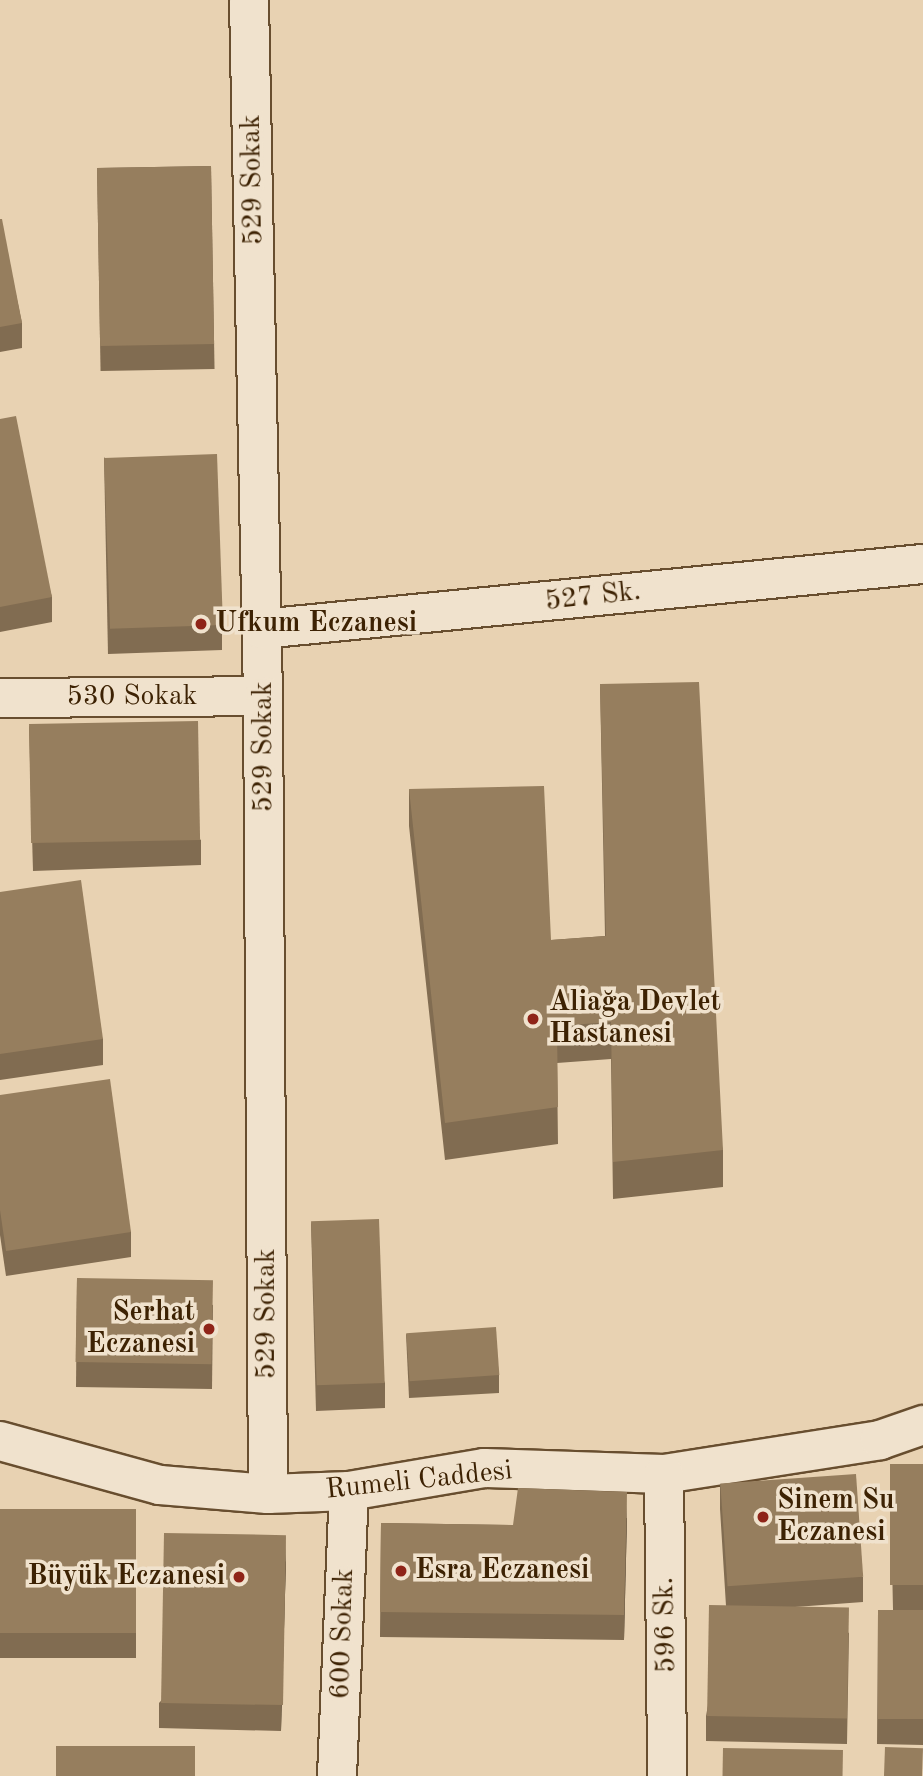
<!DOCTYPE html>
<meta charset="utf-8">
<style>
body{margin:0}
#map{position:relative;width:923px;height:1776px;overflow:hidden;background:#e8d2b2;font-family:"Old Standard TT",serif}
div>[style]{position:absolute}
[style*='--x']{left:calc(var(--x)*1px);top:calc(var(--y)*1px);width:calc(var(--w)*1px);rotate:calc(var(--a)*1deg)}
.roads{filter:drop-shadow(2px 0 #684e2f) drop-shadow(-2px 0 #684e2f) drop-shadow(0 2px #684e2f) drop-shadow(0 -2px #684e2f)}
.minor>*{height:38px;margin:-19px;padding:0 19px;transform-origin:19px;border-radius:19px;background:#f0e2cd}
.wall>*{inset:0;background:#816c51;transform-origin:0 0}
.shaded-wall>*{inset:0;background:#695842}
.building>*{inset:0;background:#967e5e;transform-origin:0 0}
.dots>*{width:19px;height:19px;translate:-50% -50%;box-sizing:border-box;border:4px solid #f0e2cd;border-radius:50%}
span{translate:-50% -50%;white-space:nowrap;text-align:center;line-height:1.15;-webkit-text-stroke:7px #f0e2cd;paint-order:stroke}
.street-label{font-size:28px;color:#3d2203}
.poi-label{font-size:28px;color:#3d2203;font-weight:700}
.left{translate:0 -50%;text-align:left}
.right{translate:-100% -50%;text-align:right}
</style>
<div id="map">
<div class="roads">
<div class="minor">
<div style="--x:249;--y:0;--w:696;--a:88.85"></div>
<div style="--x:263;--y:696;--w:798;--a:89.64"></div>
<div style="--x:262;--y:629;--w:664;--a:-5.62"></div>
<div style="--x:0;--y:698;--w:263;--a:-0.4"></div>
<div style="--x:0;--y:1441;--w:166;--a:15.4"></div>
<div style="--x:160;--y:1485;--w:108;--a:4.8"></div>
<div style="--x:268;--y:1494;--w:81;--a:-2.1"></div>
<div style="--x:349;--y:1491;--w:137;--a:-9.7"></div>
<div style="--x:484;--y:1468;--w:180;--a:1.9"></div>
<div style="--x:664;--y:1474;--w:219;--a:-8.9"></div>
<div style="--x:880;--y:1440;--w:46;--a:-19.2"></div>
<div style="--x:664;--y:1474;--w:302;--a:89.4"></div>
<div style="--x:337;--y:1776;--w:285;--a:-87.6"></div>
</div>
</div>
<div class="wall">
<div style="left:211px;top:166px;width:203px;height:114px;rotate:89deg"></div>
<div style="clip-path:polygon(0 219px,22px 323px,22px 348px,0 352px)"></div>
<div style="clip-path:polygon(0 419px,52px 597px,52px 622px,0 632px)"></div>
<div style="clip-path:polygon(104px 457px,222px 625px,222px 650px,108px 654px)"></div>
<div style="clip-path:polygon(600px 684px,723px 1150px,723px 1187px,613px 1199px,611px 1059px,557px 1063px,558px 1144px,445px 1160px,409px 826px,409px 789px,551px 940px,605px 936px)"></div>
<div style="clip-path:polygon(29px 726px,201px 840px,201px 865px,33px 871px)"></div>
<div style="clip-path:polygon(0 892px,103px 1039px,103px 1065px,0 1080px)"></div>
<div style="clip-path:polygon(0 1095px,131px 1232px,131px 1257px,6px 1276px,0 1235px)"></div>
<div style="clip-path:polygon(311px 1222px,385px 1383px,385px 1408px,316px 1411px)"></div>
<div style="clip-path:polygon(77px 1278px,213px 1305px,212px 1389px,76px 1387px)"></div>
<div style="clip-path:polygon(406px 1334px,499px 1375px,499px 1393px,409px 1398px)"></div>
<div style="clip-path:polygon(923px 1464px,923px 1745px,877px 1744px,878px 1610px,893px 1610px,890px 1465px)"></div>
<div style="clip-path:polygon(720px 1484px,863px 1577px,863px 1602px,795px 1607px,849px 1633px,847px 1744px,706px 1741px,706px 1716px,726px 1606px,720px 1509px)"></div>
<div style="left:0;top:1509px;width:136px;height:149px"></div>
<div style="clip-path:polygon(627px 1518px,624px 1640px,380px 1637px,381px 1523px,513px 1525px)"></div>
<div style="clip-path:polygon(286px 1561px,281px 1731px,159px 1728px,159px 1703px)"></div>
</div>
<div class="shaded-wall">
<div style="clip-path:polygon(627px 1492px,627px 1518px,624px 1640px,624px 1615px)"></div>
<div style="clip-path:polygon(286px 1536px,286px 1561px,281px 1731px,281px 1706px)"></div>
</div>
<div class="building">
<div style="left:211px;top:166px;width:178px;height:114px;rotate:89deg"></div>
<div style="clip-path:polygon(0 219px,2px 219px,22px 323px,0 327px)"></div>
<div style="clip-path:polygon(16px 416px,52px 597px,0 607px,0 419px)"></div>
<div style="left:217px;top:454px;width:171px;height:113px;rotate:88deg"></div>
<div style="clip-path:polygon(699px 682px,723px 1150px,613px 1162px,611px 1022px,557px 1026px,558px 1107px,445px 1123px,409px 789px,544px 786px,551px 940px,606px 936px,600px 684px)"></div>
<div style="left:198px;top:721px;width:119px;height:169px;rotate:89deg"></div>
<div style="clip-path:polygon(81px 880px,103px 1039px,0 1054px,0 892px)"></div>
<div style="clip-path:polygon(110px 1079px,131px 1232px,6px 1251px,0 1210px,0 1095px)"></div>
<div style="left:379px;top:1219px;width:164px;height:68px;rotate:88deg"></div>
<div style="left:77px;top:1278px;width:136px;height:84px;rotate:1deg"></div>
<div style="left:496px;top:1327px;width:48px;height:90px;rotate:86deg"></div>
<div style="left:923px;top:1464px;width:121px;height:33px;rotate:90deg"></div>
<div style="left:856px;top:1474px;width:103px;height:136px;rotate:86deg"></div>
<div style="clip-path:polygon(518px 1488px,627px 1492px,624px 1615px,380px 1612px,381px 1523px,513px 1525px)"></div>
<div style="left:0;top:1509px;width:136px;height:124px"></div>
<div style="left:164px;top:1533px;width:122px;height:170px;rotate:1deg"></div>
<div style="left:709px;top:1605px;width:140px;height:111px;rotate:1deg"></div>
<div style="left:878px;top:1610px;width:45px;height:109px"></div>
<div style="left:195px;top:1746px;width:30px;height:139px;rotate:90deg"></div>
<div style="left:885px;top:1747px;width:38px;height:29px;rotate:2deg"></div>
<div style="left:723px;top:1748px;width:120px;height:28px;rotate:1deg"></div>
</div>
<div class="dots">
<div style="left:201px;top:624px;background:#8f2418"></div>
<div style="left:533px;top:1019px;background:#8f2418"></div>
<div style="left:209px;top:1329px;background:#8f2418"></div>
<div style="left:763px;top:1517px;background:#8f2418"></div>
<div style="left:401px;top:1571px;background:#8f2418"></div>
<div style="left:239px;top:1577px;background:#8f2418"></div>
</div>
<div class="street-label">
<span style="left:253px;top:180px;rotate:-91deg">529 Sokak</span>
<span style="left:593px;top:597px;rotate:-6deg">527 Sk.</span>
<span style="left:132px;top:697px">530 Sokak</span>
<span style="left:264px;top:747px;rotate:-90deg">529 Sokak</span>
<span style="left:267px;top:1314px;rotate:-90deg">529 Sokak</span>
<span style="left:419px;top:1481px;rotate:-6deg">Rumeli Caddesi</span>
<span style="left:666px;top:1625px;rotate:-91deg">596 Sk.</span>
<span style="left:343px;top:1634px;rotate:-88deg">600 Sokak</span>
</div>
<div class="poi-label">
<span class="left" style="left:215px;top:624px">Ufkum Eczanesi</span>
<span class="left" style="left:549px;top:1019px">Aliağa Devlet<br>Hastanesi</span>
<span class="right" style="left:195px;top:1329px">Serhat<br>Eczanesi</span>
<span class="left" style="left:777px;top:1517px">Sinem Su<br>Eczanesi</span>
<span class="left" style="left:415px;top:1571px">Esra Eczanesi</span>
<span class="right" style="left:225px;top:1577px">Büyük Eczanesi</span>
</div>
</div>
